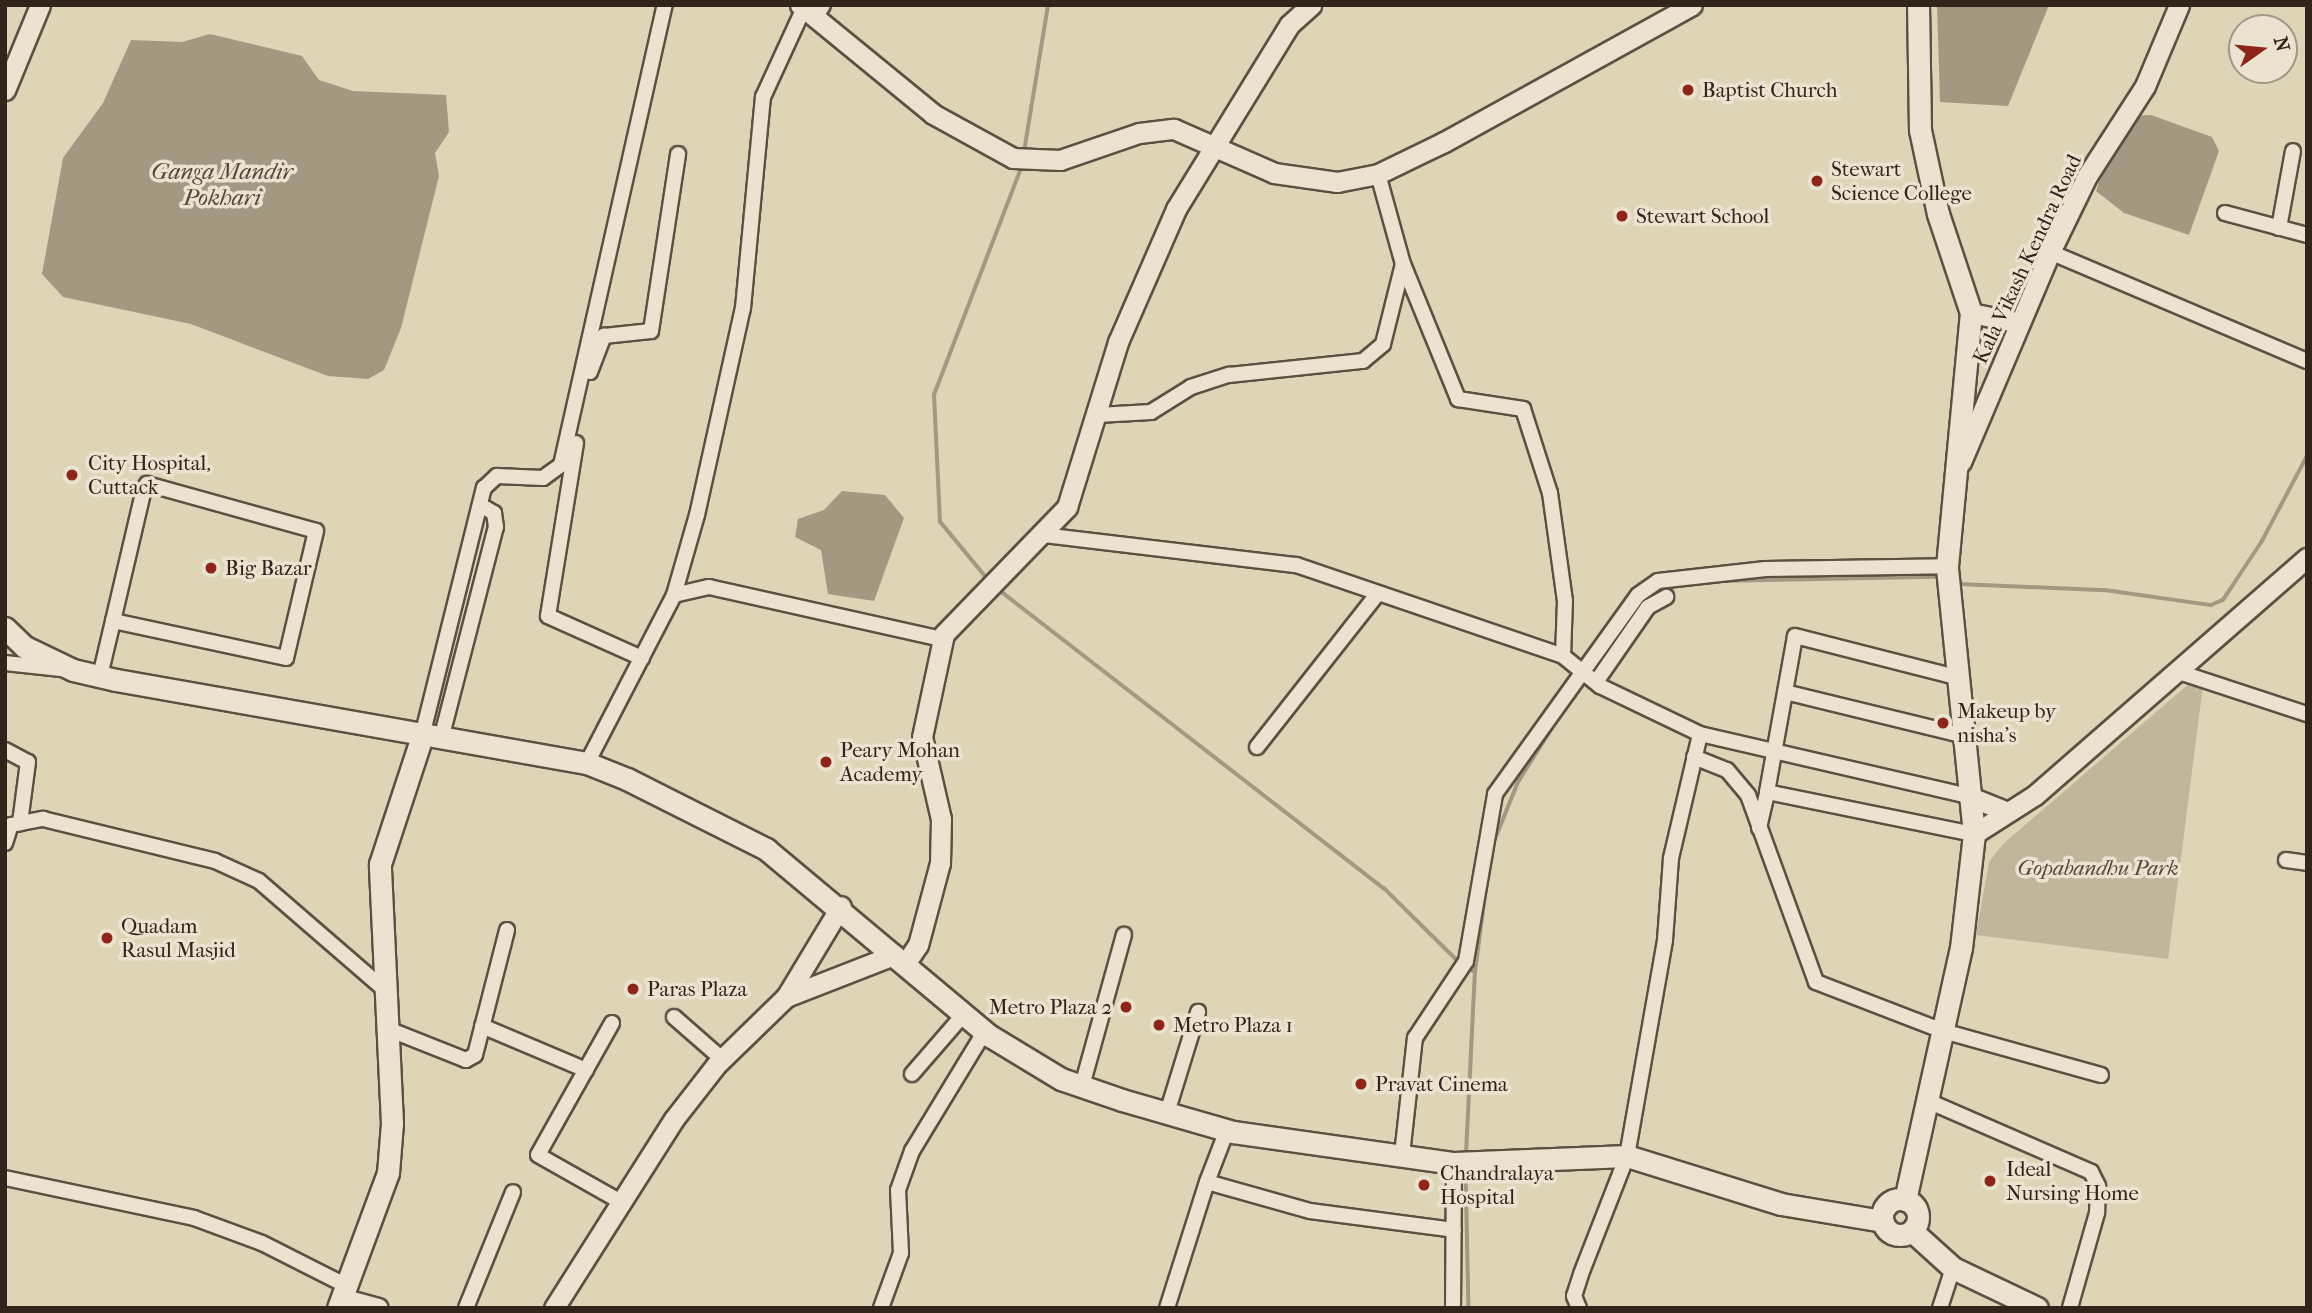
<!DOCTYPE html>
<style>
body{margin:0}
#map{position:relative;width:2312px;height:1313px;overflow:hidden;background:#ded4b6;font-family:"IM FELL French Canon",serif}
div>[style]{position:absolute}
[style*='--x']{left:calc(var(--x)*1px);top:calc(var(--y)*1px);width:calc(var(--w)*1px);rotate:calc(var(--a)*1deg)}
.green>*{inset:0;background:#c0b69c}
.water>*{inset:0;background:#a39881}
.stream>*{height:3.5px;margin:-1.75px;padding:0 1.75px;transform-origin:1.75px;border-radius:1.75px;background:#a39881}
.roads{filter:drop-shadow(2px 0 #5c5042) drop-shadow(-2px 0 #5c5042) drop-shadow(0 2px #5c5042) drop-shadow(0 -2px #5c5042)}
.minor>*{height:14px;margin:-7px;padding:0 7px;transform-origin:7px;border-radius:7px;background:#eae3d0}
.tertiary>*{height:19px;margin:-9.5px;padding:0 9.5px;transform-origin:9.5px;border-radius:9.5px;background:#eae3d0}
.secondary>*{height:21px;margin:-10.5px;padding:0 10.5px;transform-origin:10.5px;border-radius:10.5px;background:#eae3d0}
.secondary>.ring{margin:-10.5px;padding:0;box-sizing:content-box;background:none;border:21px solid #eae3d0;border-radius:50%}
.dots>*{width:19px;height:19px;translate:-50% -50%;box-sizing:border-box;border:4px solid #eae3d0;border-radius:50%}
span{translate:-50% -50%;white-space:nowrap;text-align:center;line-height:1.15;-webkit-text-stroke:7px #eae3d0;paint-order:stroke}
.poi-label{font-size:21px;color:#30241b}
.left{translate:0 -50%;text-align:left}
.right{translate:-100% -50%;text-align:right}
.street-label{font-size:21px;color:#30241b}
.park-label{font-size:21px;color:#54483b;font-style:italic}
.water-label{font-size:23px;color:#52473a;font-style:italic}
.frame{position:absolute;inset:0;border:7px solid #30241b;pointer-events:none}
.north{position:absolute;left:2228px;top:14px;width:70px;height:70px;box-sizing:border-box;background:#eae3d0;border:2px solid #a09788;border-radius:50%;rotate:75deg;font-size:19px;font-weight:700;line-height:28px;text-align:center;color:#30241b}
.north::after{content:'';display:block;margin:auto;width:24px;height:32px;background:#8f2418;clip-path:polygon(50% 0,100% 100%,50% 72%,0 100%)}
</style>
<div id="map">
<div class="green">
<div style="clip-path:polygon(2205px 670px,2168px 959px,1976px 935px,1989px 862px,2003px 844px)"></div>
</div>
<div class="water">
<div style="clip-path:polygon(1937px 5px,2049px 5px,2008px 106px,1940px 102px)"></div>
<div style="clip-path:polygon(210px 34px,302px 56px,319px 80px,353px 91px,446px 95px,449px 132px,435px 153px,439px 176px,401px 328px,384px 370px,368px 379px,328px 376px,191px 324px,63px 297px,42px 274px,63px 158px,103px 103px,131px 40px,182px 42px)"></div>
<div style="clip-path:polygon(2151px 115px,2212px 137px,2219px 151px,2189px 235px,2124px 213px,2096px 191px,2117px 128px,2127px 116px)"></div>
<div style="clip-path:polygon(842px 491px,885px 495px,904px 518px,874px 601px,828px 594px,821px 550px,795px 537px,798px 519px,824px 510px)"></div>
</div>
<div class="stream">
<div style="--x:1024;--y:152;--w:149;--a:-80.7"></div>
<div style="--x:987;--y:579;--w:74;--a:-129.5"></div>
<div style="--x:940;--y:522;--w:127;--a:-92.7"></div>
<div style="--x:934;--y:395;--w:245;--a:-69"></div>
<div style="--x:1717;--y:581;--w:218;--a:-1.1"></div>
<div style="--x:1959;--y:584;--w:146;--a:2.4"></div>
<div style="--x:2105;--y:590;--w:107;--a:8.1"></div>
<div style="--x:2211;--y:605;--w:13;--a:-23"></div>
<div style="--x:2223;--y:600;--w:71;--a:-56.5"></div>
<div style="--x:2262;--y:541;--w:96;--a:-62.1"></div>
<div style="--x:998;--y:589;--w:488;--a:37.8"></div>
<div style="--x:1384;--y:888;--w:105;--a:44.6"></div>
<div style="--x:1493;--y:844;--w:67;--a:-68"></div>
<div style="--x:1518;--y:782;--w:83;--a:-57.8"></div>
<div style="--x:1465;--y:966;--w:12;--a:31"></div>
<div style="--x:1466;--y:1154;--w:182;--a:-87.2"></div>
<div style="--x:1475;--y:972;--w:101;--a:-82.6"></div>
<div style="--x:1466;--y:1168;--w:140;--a:88.8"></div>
</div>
<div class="roads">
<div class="minor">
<div style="--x:815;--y:18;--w:15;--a:-58"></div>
<div style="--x:1378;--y:174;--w:93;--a:74.5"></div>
<div style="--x:2225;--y:213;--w:85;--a:15"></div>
<div style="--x:2279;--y:228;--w:78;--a:-79.7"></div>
<div style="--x:2050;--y:252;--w:279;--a:23"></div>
<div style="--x:590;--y:372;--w:39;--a:-69"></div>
<div style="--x:604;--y:336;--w:47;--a:-6.1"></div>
<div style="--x:651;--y:331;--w:179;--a:-81.3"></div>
<div style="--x:1098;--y:415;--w:53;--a:-3.2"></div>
<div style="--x:1151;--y:412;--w:47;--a:-32"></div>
<div style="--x:1191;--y:387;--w:40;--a:-18"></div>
<div style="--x:1229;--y:375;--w:135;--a:-6"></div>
<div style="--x:1363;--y:361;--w:26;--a:-40"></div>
<div style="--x:1383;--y:344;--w:82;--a:-76"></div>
<div style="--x:1403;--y:264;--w:146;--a:67.8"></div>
<div style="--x:1458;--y:399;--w:66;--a:8.7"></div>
<div style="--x:1523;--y:409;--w:88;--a:72.2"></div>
<div style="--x:1550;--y:493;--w:109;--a:82.1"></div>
<div style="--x:1565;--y:601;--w:55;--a:92.1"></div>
<div style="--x:1563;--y:656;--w:48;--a:39"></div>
<div style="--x:1600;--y:686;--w:111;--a:25.6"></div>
<div style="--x:1700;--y:734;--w:275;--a:13"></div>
<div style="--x:576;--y:443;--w:175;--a:99.2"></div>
<div style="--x:548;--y:616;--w:103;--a:24.1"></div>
<div style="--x:1043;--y:535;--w:255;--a:6.8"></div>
<div style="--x:1296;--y:565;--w:282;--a:18.8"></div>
<div style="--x:674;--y:595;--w:36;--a:-13"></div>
<div style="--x:709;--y:587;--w:239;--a:12.6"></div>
<div style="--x:5;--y:663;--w:56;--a:6.1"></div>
<div style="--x:2179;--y:672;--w:135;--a:18.2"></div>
<div style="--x:100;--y:676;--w:57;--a:-76.7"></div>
<div style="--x:113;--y:621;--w:136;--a:-76.8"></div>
<div style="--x:144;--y:489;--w:6;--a:-59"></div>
<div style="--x:147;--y:484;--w:175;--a:15.5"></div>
<div style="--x:316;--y:531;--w:130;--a:103.3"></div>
<div style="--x:286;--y:658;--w:177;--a:-167.9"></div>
<div style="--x:1596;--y:682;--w:91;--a:-55.3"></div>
<div style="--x:1648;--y:607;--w:21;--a:-29"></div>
<div style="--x:1785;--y:692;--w:182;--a:13.7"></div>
<div style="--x:422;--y:736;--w:256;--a:-76"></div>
<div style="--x:484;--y:488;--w:18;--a:-43"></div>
<div style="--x:497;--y:476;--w:46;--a:2.5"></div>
<div style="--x:543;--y:478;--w:22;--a:-36"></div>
<div style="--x:561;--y:465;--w:472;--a:-77.3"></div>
<div style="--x:441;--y:739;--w:219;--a:-75.5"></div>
<div style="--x:496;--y:527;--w:14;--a:-98"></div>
<div style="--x:494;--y:513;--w:16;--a:-150"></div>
<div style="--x:1257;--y:747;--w:192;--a:-51.8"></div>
<div style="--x:5;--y:750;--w:26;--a:28"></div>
<div style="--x:28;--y:762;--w:62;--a:97.5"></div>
<div style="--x:1694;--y:757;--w:35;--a:22"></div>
<div style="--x:1727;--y:770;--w:33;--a:50"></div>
<div style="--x:1748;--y:795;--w:199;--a:70"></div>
<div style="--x:1816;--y:982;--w:136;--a:21.1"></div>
<div style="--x:1943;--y:1031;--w:164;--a:15.6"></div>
<div style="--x:587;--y:763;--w:189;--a:-62.6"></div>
<div style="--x:674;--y:595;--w:83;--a:-74"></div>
<div style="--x:697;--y:515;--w:212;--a:-77.5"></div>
<div style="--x:743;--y:308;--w:212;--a:-84.6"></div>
<div style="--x:763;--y:97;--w:98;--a:-65.3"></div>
<div style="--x:1767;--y:792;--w:158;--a:-79.8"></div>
<div style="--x:1795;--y:636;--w:166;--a:14.3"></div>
<div style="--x:1759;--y:828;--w:37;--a:-77"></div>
<div style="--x:1767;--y:792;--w:211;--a:11.5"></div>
<div style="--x:5;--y:843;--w:19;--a:-72"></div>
<div style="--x:11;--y:825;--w:33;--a:-11"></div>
<div style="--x:43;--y:819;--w:177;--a:13.7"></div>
<div style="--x:215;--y:861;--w:48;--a:24.4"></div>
<div style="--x:259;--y:881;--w:168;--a:40.9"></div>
<div style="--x:2286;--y:860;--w:21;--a:8"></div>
<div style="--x:674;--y:1017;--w:64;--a:41.2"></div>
<div style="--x:612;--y:1023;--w:151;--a:119.3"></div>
<div style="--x:538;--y:1155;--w:95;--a:29.5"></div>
<div style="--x:482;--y:1026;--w:113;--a:22.9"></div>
<div style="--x:388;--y:1029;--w:84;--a:21.7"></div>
<div style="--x:466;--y:1060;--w:10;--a:-29"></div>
<div style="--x:475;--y:1055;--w:129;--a:-75.6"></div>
<div style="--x:912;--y:1074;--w:79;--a:-49.1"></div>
<div style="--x:1082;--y:1086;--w:157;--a:-74.5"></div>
<div style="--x:1928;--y:1101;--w:178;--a:23.5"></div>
<div style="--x:2091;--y:1172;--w:16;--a:63"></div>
<div style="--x:2098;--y:1186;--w:27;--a:92"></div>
<div style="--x:2097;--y:1213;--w:99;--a:105.9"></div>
<div style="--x:1167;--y:1113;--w:106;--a:-72.9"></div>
<div style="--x:1402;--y:1155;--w:118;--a:-83.7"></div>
<div style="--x:1415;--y:1038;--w:92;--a:-56.5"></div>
<div style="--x:1466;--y:961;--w:169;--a:-80.1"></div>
<div style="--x:1495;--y:794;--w:245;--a:-54.3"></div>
<div style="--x:1638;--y:595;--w:24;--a:-35"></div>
<div style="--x:1658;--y:581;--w:108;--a:-6.4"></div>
<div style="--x:1765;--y:569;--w:182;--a:-0.9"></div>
<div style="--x:5;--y:1178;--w:193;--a:11.9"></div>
<div style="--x:194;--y:1218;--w:72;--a:20.2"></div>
<div style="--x:262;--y:1243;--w:93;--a:26.8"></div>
<div style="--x:1207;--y:1182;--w:56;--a:-69"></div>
<div style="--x:466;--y:1308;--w:125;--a:-67.9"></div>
<div style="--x:881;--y:1308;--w:59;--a:-70"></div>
<div style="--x:901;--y:1253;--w:63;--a:-92.7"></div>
<div style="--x:898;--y:1190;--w:41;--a:-70.3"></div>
<div style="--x:912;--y:1151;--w:140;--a:-58.7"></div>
<div style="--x:1167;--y:1308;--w:132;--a:-72.4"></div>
<div style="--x:1207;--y:1182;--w:107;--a:15.7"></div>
<div style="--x:1310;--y:1211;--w:145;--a:7.5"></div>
<div style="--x:1453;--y:1308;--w:145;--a:-89.6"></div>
<div style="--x:1579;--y:1308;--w:13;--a:-113"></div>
<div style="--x:1574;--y:1296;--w:23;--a:-72"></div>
<div style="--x:1581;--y:1274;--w:127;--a:-68.7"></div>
<div style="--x:1627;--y:1156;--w:219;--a:-80"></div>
<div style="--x:1665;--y:940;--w:82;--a:-85.8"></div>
<div style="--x:1671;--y:858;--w:127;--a:-76.8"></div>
<div style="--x:1940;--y:1308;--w:42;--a:-72"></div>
</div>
<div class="tertiary">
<div style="--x:800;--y:5;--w:172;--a:39.3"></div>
<div style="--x:933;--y:114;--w:91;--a:28.8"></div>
<div style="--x:1013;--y:158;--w:47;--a:2.4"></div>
<div style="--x:1060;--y:160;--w:83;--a:-18.9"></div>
<div style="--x:1139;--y:133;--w:35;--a:-7"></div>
<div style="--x:1174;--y:129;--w:109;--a:23.7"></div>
<div style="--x:1274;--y:173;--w:64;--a:8.1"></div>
<div style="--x:1337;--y:182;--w:42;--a:-11"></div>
<div style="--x:1378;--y:174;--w:73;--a:-25.9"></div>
<div style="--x:1444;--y:142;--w:283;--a:-28.9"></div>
<div style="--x:5;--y:90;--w:92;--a:-67.6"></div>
<div style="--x:1971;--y:313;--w:50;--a:11.5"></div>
<div style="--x:1961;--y:462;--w:228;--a:-67"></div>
<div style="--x:2050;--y:252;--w:85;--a:-64"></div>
<div style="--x:2087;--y:176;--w:107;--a:-57.2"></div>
<div style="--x:2145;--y:86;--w:88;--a:-67.2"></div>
<div style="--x:1968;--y:796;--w:43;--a:21.8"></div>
<div style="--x:1974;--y:834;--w:72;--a:-32.6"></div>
<div style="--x:2035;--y:795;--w:361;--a:-41.1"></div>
<div style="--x:905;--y:964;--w:23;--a:-56"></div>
<div style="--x:918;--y:945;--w:85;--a:-75"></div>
<div style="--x:940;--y:863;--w:44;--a:-88.7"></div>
<div style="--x:941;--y:819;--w:84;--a:-103"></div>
<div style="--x:922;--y:737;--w:105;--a:-77.9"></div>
<div style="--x:944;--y:634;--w:177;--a:-45.9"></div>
<div style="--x:1067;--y:507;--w:173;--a:-72.8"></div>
<div style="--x:1118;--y:342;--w:145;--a:-66.4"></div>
<div style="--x:1176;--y:209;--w:216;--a:-58.4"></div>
<div style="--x:1289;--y:25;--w:30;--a:-42"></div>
<div style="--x:786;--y:997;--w:116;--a:-21.3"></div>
<div style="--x:341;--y:1298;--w:38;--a:15"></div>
<div style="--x:554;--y:1308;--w:224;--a:-57.6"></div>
<div style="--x:674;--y:1119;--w:68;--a:-52.1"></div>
<div style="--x:716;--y:1065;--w:98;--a:-44.2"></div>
<div style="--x:786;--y:997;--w:106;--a:-58.9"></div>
</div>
<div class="secondary">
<div style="--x:5;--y:628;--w:28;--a:44"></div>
<div style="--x:25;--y:647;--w:53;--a:25.6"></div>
<div style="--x:73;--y:670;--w:44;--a:13.1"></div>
<div style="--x:116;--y:680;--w:478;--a:10"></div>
<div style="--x:587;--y:763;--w:43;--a:21.8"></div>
<div style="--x:627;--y:779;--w:156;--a:26.7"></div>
<div style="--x:766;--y:849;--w:292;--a:39.9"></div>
<div style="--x:990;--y:1036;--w:83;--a:31.2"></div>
<div style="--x:1061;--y:1079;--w:65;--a:19"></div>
<div style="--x:1122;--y:1100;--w:116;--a:16.1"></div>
<div style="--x:1233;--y:1132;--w:223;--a:8"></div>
<div style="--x:1454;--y:1163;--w:173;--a:-2.3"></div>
<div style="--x:1627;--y:1156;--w:161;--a:17.3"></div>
<div style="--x:1781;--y:1204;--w:103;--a:9.5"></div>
<div class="ring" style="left:1882px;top:1199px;width:15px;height:15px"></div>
<div style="--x:1905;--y:1200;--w:258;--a:-77.5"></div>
<div style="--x:1961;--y:948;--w:115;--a:-83.5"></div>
<div style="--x:1974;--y:834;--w:269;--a:-95.8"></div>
<div style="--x:1947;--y:566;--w:254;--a:-84.6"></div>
<div style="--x:1971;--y:313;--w:104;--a:-108.4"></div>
<div style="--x:1938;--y:214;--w:86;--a:-102.1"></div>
<div style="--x:1920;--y:130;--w:125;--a:-90.9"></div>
<div style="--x:1912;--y:1231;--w:55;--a:42.1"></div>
<div style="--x:1953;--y:1268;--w:93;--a:25.5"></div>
<div style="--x:338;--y:1308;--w:144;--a:-69.7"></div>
<div style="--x:388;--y:1173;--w:50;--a:-85.4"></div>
<div style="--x:392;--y:1123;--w:259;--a:-92.7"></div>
<div style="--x:380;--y:864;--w:135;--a:-71.8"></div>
</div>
</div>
<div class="dots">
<div style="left:1688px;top:90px;background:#8f2418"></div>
<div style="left:1817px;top:181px;background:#8f2418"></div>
<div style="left:1622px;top:216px;background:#8f2418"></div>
<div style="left:72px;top:475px;background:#8f2418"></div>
<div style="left:211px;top:568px;background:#8f2418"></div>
<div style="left:1943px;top:723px;background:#8f2418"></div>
<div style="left:826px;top:762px;background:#8f2418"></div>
<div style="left:107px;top:938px;background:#8f2418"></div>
<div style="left:633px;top:989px;background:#8f2418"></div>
<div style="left:1126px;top:1007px;background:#8f2418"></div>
<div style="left:1159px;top:1025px;background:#8f2418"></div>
<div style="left:1361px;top:1084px;background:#8f2418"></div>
<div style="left:1990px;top:1181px;background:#8f2418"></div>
<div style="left:1424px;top:1185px;background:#8f2418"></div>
</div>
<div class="poi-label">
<span class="left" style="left:1702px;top:90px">Baptist Church</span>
<span class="left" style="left:1831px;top:181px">Stewart<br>Science College</span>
<span class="left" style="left:1636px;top:216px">Stewart School</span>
<span class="left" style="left:88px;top:475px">City Hospital,<br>Cuttack</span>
<span class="left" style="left:225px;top:568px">Big Bazar</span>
<span class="left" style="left:1957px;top:723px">Makeup by<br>nisha's</span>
<span class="left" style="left:840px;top:762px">Peary Mohan<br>Academy</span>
<span class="left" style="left:121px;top:938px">Quadam<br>Rasul Masjid</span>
<span class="left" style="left:647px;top:989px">Paras Plaza</span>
<span class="right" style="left:1112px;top:1007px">Metro Plaza 2</span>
<span class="left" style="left:1173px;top:1025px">Metro Plaza 1</span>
<span class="left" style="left:1375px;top:1084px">Pravat Cinema</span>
<span class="left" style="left:2006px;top:1181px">Ideal<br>Nursing Home</span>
<span class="left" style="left:1440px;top:1185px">Chandralaya<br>Hospital</span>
</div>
<div class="street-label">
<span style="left:2027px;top:259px;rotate:-65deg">Kala Vikash Kendra Road</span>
</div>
<div class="park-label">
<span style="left:2098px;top:868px">Gopabandhu Park</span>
</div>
<div class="water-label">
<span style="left:222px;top:185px">Ganga Mandir<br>Pokhari</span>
</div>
<div class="frame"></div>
<div class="north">N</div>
</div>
